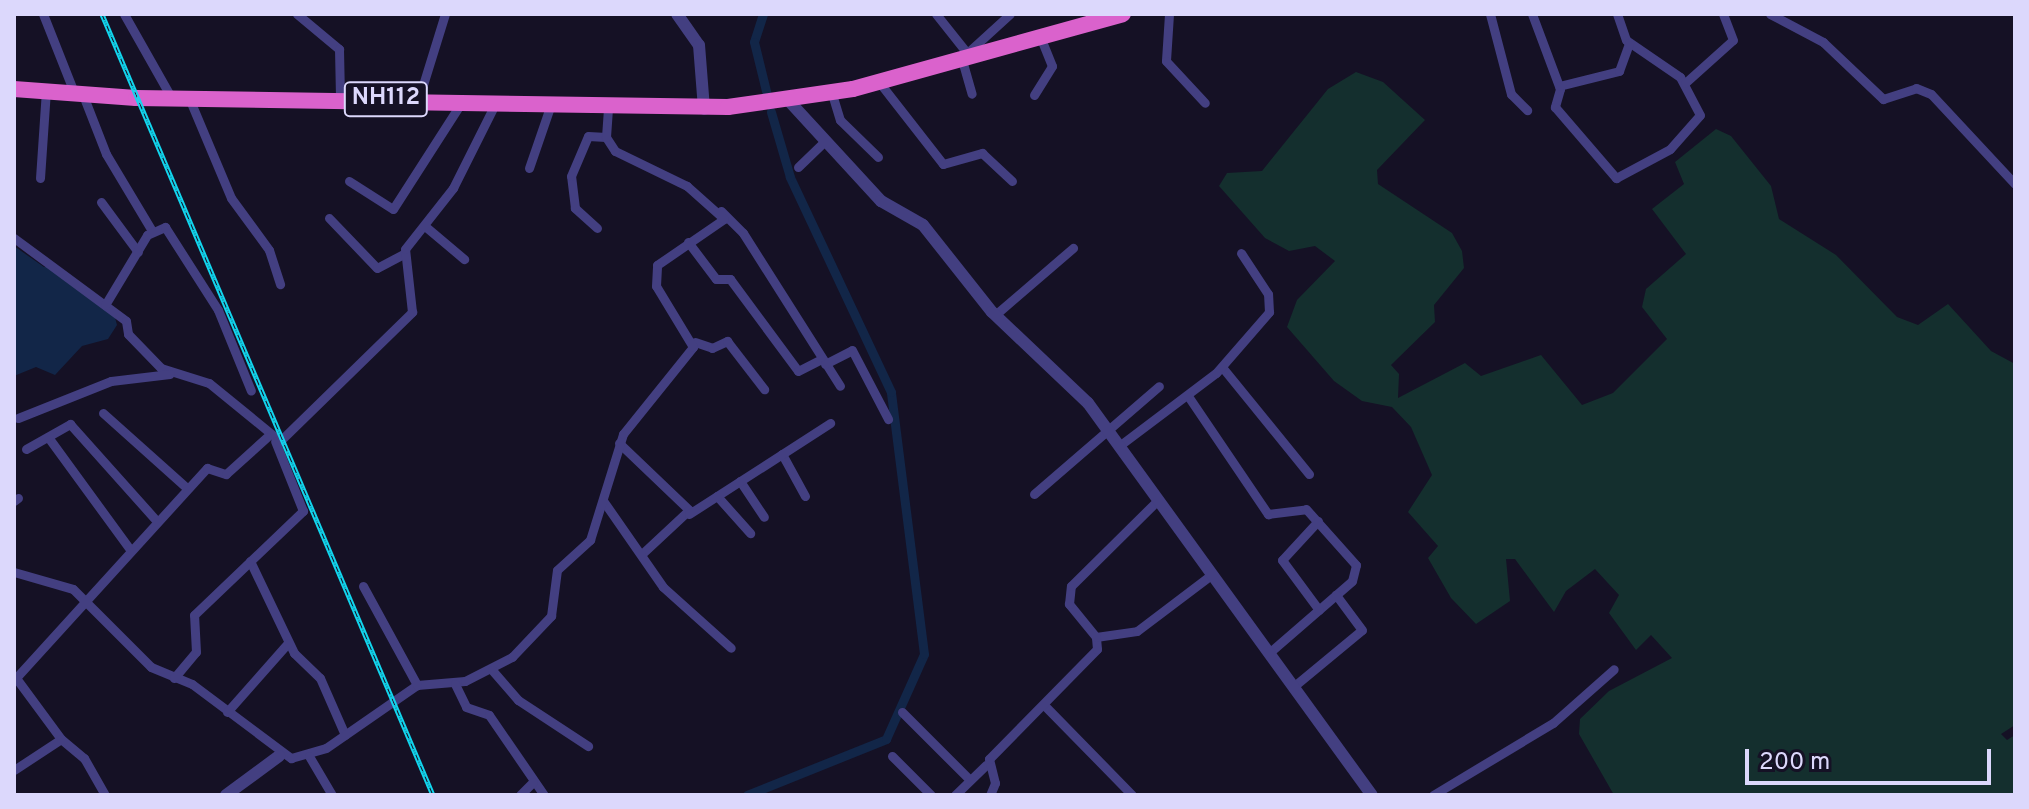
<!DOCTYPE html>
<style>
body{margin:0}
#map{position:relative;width:2029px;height:809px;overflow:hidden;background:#151125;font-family:Overpass,sans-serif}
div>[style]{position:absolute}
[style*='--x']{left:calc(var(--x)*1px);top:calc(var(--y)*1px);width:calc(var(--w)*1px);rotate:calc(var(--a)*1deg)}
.green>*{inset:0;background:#142f2e}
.water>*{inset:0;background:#122648}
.canal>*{height:9px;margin:-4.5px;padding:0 4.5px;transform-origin:4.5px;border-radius:4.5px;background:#122648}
.minor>*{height:9px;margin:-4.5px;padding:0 4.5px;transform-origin:4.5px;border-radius:4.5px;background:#433f81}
.tertiary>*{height:12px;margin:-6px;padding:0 6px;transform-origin:6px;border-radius:6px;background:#433f81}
.trunk>*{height:16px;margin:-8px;padding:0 8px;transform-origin:8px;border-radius:8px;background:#da62cc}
.rail>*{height:5px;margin-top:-2.5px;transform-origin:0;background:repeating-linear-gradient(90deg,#151125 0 6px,#12d6ee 0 12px);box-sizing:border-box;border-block:2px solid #12d6ee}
span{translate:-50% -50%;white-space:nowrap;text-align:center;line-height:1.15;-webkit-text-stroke:8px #151125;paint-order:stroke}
.shield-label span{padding:2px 6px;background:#151125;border:2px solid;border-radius:6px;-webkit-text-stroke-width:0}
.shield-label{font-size:24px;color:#dcd8fc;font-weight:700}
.frame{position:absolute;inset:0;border:16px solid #dcd8fc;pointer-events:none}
.scale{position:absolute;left:1745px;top:749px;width:246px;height:36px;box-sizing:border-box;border:4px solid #dcd8fc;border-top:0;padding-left:10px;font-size:24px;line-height:28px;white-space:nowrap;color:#dcd8fc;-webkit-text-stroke:6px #151125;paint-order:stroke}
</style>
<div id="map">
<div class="green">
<div style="clip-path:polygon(1356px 72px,1383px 82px,1425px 120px,1377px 170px,1378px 184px,1452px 233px,1462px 251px,1464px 268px,1434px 305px,1435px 322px,1391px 365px,1399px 374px,1398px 398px,1465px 363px,1481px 376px,1541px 355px,1582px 405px,1613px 393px,1667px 339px,1642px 307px,1646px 289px,1686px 254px,1652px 209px,1684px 184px,1675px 162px,1716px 129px,1731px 136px,1771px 186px,1779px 219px,1836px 255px,1897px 317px,1918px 325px,1948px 304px,1991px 351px,2015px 364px,2015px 725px,2001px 734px,2007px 740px,2015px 735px,2015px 795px,1614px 795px,1579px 734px,1580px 719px,1609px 691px,1672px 658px,1651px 635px,1636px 650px,1609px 613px,1619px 595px,1595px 569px,1566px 591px,1554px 612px,1515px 559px,1506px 559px,1510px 601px,1476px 624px,1451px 598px,1428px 558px,1438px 546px,1408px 512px,1432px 475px,1411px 427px,1392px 407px,1362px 401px,1334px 381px,1287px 327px,1297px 300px,1335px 261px,1315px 246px,1289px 251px,1265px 238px,1219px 186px,1227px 173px,1262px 171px,1328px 89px)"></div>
</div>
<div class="water">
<div style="clip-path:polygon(14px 246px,44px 267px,55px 266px,113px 310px,117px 325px,108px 339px,82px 346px,55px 375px,36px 367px,14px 376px)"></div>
</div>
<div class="canal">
<div style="--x:763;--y:14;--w:29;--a:108"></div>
<div style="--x:754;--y:42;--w:59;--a:76.2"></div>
<div style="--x:747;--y:795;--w:150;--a:-21.9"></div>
<div style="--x:886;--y:739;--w:93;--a:-65.9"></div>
<div style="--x:924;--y:654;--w:264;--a:-97.2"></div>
<div style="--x:891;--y:392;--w:238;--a:-115.2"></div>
<div style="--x:790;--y:177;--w:68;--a:-106.3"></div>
</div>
<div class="minor">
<div style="--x:43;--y:14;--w:87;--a:68.4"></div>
<div style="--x:124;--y:14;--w:98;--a:60.5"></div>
<div style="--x:297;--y:14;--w:55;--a:39.8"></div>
<div style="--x:339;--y:49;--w:48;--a:88.8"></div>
<div style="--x:936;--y:14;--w:50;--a:51.5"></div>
<div style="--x:1169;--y:14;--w:47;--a:93.7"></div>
<div style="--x:1166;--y:61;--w:57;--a:47.1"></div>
<div style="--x:1490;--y:14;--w:83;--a:75.3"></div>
<div style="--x:1511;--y:94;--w:23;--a:45"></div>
<div style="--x:1532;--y:14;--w:80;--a:69.5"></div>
<div style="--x:1560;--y:89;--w:19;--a:106"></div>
<div style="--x:1555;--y:107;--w:94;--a:49.3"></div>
<div style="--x:1616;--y:178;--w:61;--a:-28.2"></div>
<div style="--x:1670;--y:149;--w:45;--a:-48.6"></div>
<div style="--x:1700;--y:115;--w:43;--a:-117.8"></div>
<div style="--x:1680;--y:77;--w:65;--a:-145.6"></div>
<div style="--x:1626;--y:40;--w:28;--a:-109"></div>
<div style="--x:1770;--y:14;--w:60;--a:27.8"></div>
<div style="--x:1823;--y:42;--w:83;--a:43.5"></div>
<div style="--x:1883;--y:99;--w:35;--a:-18"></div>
<div style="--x:1916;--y:88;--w:16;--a:22"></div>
<div style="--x:1931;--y:94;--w:123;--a:47"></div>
<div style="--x:966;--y:54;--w:59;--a:-42.3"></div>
<div style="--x:962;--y:60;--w:35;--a:74"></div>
<div style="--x:879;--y:82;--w:104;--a:52"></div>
<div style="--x:943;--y:164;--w:41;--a:-15.8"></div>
<div style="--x:982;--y:153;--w:41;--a:43"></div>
<div style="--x:1685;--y:83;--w:64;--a:-41.9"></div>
<div style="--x:1733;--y:40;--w:28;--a:-111"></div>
<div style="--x:1559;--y:86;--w:62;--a:-14"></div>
<div style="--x:1619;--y:71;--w:30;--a:-70"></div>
<div style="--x:832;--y:94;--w:27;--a:73"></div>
<div style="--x:840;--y:120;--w:53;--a:44.2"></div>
<div style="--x:83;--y:95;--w:63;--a:68.7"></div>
<div style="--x:106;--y:154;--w:90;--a:59.1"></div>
<div style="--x:1034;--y:95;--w:34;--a:-58"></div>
<div style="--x:1052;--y:66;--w:31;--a:-112"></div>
<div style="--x:189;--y:98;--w:108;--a:67.2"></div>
<div style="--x:231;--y:198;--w:64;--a:53.8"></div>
<div style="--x:269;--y:250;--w:36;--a:72"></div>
<div style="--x:418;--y:101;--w:91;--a:-72.8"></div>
<div style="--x:798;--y:167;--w:36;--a:-44"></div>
<div style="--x:529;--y:168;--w:65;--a:-71"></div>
<div style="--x:40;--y:178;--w:87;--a:-86.1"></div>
<div style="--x:349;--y:181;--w:52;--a:32.5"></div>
<div style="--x:393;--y:209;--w:126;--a:-57.3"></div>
<div style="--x:101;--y:202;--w:62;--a:53.5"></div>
<div style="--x:721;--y:211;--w:31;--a:45"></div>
<div style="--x:743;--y:233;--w:181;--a:57.6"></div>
<div style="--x:329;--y:218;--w:69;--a:46.2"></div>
<div style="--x:377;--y:268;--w:30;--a:-28"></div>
<div style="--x:426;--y:227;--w:50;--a:40.1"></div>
<div style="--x:597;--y:228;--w:30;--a:-138"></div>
<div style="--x:575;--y:208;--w:32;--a:-97"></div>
<div style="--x:571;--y:176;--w:43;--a:-67"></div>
<div style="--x:588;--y:136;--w:18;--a:3"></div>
<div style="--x:14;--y:238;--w:139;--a:36.5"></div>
<div style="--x:126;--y:321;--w:13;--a:81"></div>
<div style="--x:128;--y:334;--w:47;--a:45.9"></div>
<div style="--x:161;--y:368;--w:50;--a:17.4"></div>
<div style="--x:209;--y:383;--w:92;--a:39.2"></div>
<div style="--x:280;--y:441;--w:185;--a:-44.3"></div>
<div style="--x:412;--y:312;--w:63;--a:-96.3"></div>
<div style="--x:405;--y:249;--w:78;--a:-51.8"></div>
<div style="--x:453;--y:188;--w:94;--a:-63.4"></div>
<div style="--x:688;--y:242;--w:46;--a:52.9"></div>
<div style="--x:716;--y:279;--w:14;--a:0"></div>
<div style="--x:730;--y:279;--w:114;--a:53.5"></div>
<div style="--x:798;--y:371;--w:27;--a:-27"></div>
<div style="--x:105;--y:305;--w:82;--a:-59"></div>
<div style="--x:147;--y:235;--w:20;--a:-24"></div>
<div style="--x:165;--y:227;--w:98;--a:57.4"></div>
<div style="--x:218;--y:310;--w:87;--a:67.8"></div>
<div style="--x:995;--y:315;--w:103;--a:-40.7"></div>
<div style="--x:695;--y:342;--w:18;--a:19"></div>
<div style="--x:712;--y:348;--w:17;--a:-25"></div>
<div style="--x:727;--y:341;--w:61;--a:52.4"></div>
<div style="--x:825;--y:364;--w:30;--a:-27"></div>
<div style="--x:852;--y:350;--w:78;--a:62.4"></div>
<div style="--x:1222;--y:367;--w:138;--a:50.9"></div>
<div style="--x:1188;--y:396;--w:143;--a:55.9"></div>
<div style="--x:1268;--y:514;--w:38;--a:-7"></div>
<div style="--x:1306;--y:509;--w:75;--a:48.2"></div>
<div style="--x:1356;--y:565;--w:16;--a:104"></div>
<div style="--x:1352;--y:581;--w:110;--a:139.1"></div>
<div style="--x:103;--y:413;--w:113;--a:41.8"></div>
<div style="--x:18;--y:418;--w:100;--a:-21.7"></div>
<div style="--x:111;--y:381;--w:59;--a:-6.8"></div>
<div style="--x:48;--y:437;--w:137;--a:53.9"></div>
<div style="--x:619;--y:443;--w:97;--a:43.7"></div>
<div style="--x:689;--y:510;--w:62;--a:137"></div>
<div style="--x:1119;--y:446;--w:121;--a:-37"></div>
<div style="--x:1216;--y:373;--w:81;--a:-49"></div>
<div style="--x:1269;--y:312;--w:18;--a:-93"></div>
<div style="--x:1268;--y:294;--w:49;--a:-123.4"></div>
<div style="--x:26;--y:449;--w:51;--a:-29.6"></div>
<div style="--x:70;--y:424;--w:127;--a:48.2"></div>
<div style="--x:782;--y:454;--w:48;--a:61.3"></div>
<div style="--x:740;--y:481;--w:43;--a:56.3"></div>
<div style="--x:1034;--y:494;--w:165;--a:-40.8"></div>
<div style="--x:717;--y:496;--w:50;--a:48.3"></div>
<div style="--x:14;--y:501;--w:5;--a:-37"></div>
<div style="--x:604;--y:502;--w:103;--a:55.2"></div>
<div style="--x:663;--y:587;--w:91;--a:41.9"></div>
<div style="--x:689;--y:514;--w:168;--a:-32.8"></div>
<div style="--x:1318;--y:521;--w:53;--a:132.7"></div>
<div style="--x:1282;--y:560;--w:62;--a:53.5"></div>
<div style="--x:250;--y:561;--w:102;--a:64.4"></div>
<div style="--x:294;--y:653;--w:36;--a:44"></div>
<div style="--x:320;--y:678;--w:62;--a:66.3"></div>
<div style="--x:14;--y:572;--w:61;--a:16.1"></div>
<div style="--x:73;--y:589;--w:110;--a:45"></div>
<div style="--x:151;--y:667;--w:44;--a:22.5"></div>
<div style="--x:192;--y:684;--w:124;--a:36.8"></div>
<div style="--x:291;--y:758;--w:36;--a:-16"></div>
<div style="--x:326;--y:748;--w:111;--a:-34.7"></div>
<div style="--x:417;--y:685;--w:48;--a:-4.8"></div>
<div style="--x:465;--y:681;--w:53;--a:-27.1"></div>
<div style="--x:512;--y:657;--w:57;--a:-46.4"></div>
<div style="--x:551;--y:616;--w:46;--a:-82.6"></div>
<div style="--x:557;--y:570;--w:45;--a:-42.3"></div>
<div style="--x:590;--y:540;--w:111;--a:-72.7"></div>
<div style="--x:623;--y:434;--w:112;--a:-51.2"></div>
<div style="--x:693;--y:347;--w:71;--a:-121.2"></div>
<div style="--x:656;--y:286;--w:21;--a:-87"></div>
<div style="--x:657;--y:265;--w:81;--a:-34.5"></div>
<div style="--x:724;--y:219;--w:50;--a:-138.3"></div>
<div style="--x:687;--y:186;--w:80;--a:-154.1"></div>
<div style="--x:615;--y:151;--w:17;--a:-123"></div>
<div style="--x:606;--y:137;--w:29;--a:-86"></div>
<div style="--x:363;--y:586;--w:113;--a:61.4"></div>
<div style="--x:1096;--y:637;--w:41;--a:-8.3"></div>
<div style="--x:1137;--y:631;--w:93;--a:-37.1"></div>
<div style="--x:492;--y:670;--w:40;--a:49"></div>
<div style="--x:518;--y:700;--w:84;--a:33.3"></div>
<div style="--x:16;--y:678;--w:76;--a:53.6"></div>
<div style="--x:174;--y:678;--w:34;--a:-50"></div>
<div style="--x:196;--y:652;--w:37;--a:-93"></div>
<div style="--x:194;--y:615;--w:151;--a:-43.7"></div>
<div style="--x:303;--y:511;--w:75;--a:-111.8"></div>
<div style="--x:14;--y:680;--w:287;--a:-47.7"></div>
<div style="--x:207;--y:468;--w:20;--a:18"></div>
<div style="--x:226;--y:474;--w:55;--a:-42.1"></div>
<div style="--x:455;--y:684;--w:25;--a:64"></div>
<div style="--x:466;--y:707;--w:24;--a:19"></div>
<div style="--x:489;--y:715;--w:97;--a:55.5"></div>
<div style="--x:1293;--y:687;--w:89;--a:-39.6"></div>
<div style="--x:1362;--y:630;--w:44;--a:-126.6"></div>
<div style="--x:1044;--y:705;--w:126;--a:45.6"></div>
<div style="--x:227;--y:712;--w:92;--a:-48.5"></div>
<div style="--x:902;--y:712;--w:96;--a:45"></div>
<div style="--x:309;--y:756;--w:45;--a:59.5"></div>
<div style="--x:892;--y:756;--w:55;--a:45"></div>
<div style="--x:14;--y:770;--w:56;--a:-33.4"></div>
<div style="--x:61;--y:739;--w:30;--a:40"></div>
<div style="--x:84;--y:758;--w:43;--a:60.4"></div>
<div style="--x:520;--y:795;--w:18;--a:-45"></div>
<div style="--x:955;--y:795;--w:43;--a:-44.1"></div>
<div style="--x:990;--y:795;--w:13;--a:-67"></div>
<div style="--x:995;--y:783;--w:25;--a:-104"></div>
<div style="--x:989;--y:759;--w:154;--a:-45.5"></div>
<div style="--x:1097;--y:649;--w:12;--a:-95"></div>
<div style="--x:1096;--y:637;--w:43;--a:-129.3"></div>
<div style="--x:1069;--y:604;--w:18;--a:-84"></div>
<div style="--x:1071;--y:586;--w:121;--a:-44.7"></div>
<div style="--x:1433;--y:795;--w:140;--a:-31"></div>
<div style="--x:1553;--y:723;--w:81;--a:-41.5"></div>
</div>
<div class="tertiary">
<div style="--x:677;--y:14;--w:38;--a:55"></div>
<div style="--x:699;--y:45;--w:64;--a:85.5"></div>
<div style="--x:789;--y:101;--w:136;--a:47.4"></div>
<div style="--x:881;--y:201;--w:48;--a:29.7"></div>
<div style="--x:923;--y:225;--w:111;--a:51.6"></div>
<div style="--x:992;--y:312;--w:132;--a:43.5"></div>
<div style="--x:1088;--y:403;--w:484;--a:54.1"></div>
<div style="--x:226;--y:795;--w:66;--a:-36.3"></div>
</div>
<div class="trunk">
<div style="--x:14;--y:89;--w:122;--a:4.2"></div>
<div style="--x:136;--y:98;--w:592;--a:0.87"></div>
<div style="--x:728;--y:107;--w:126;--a:-8.2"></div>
<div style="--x:853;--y:89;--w:280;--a:-15.5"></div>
</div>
<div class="rail">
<div style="--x:102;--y:14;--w:848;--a:67.03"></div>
</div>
<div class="shield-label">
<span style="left:386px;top:99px">NH112</span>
</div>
<div class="frame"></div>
<div class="scale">200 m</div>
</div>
